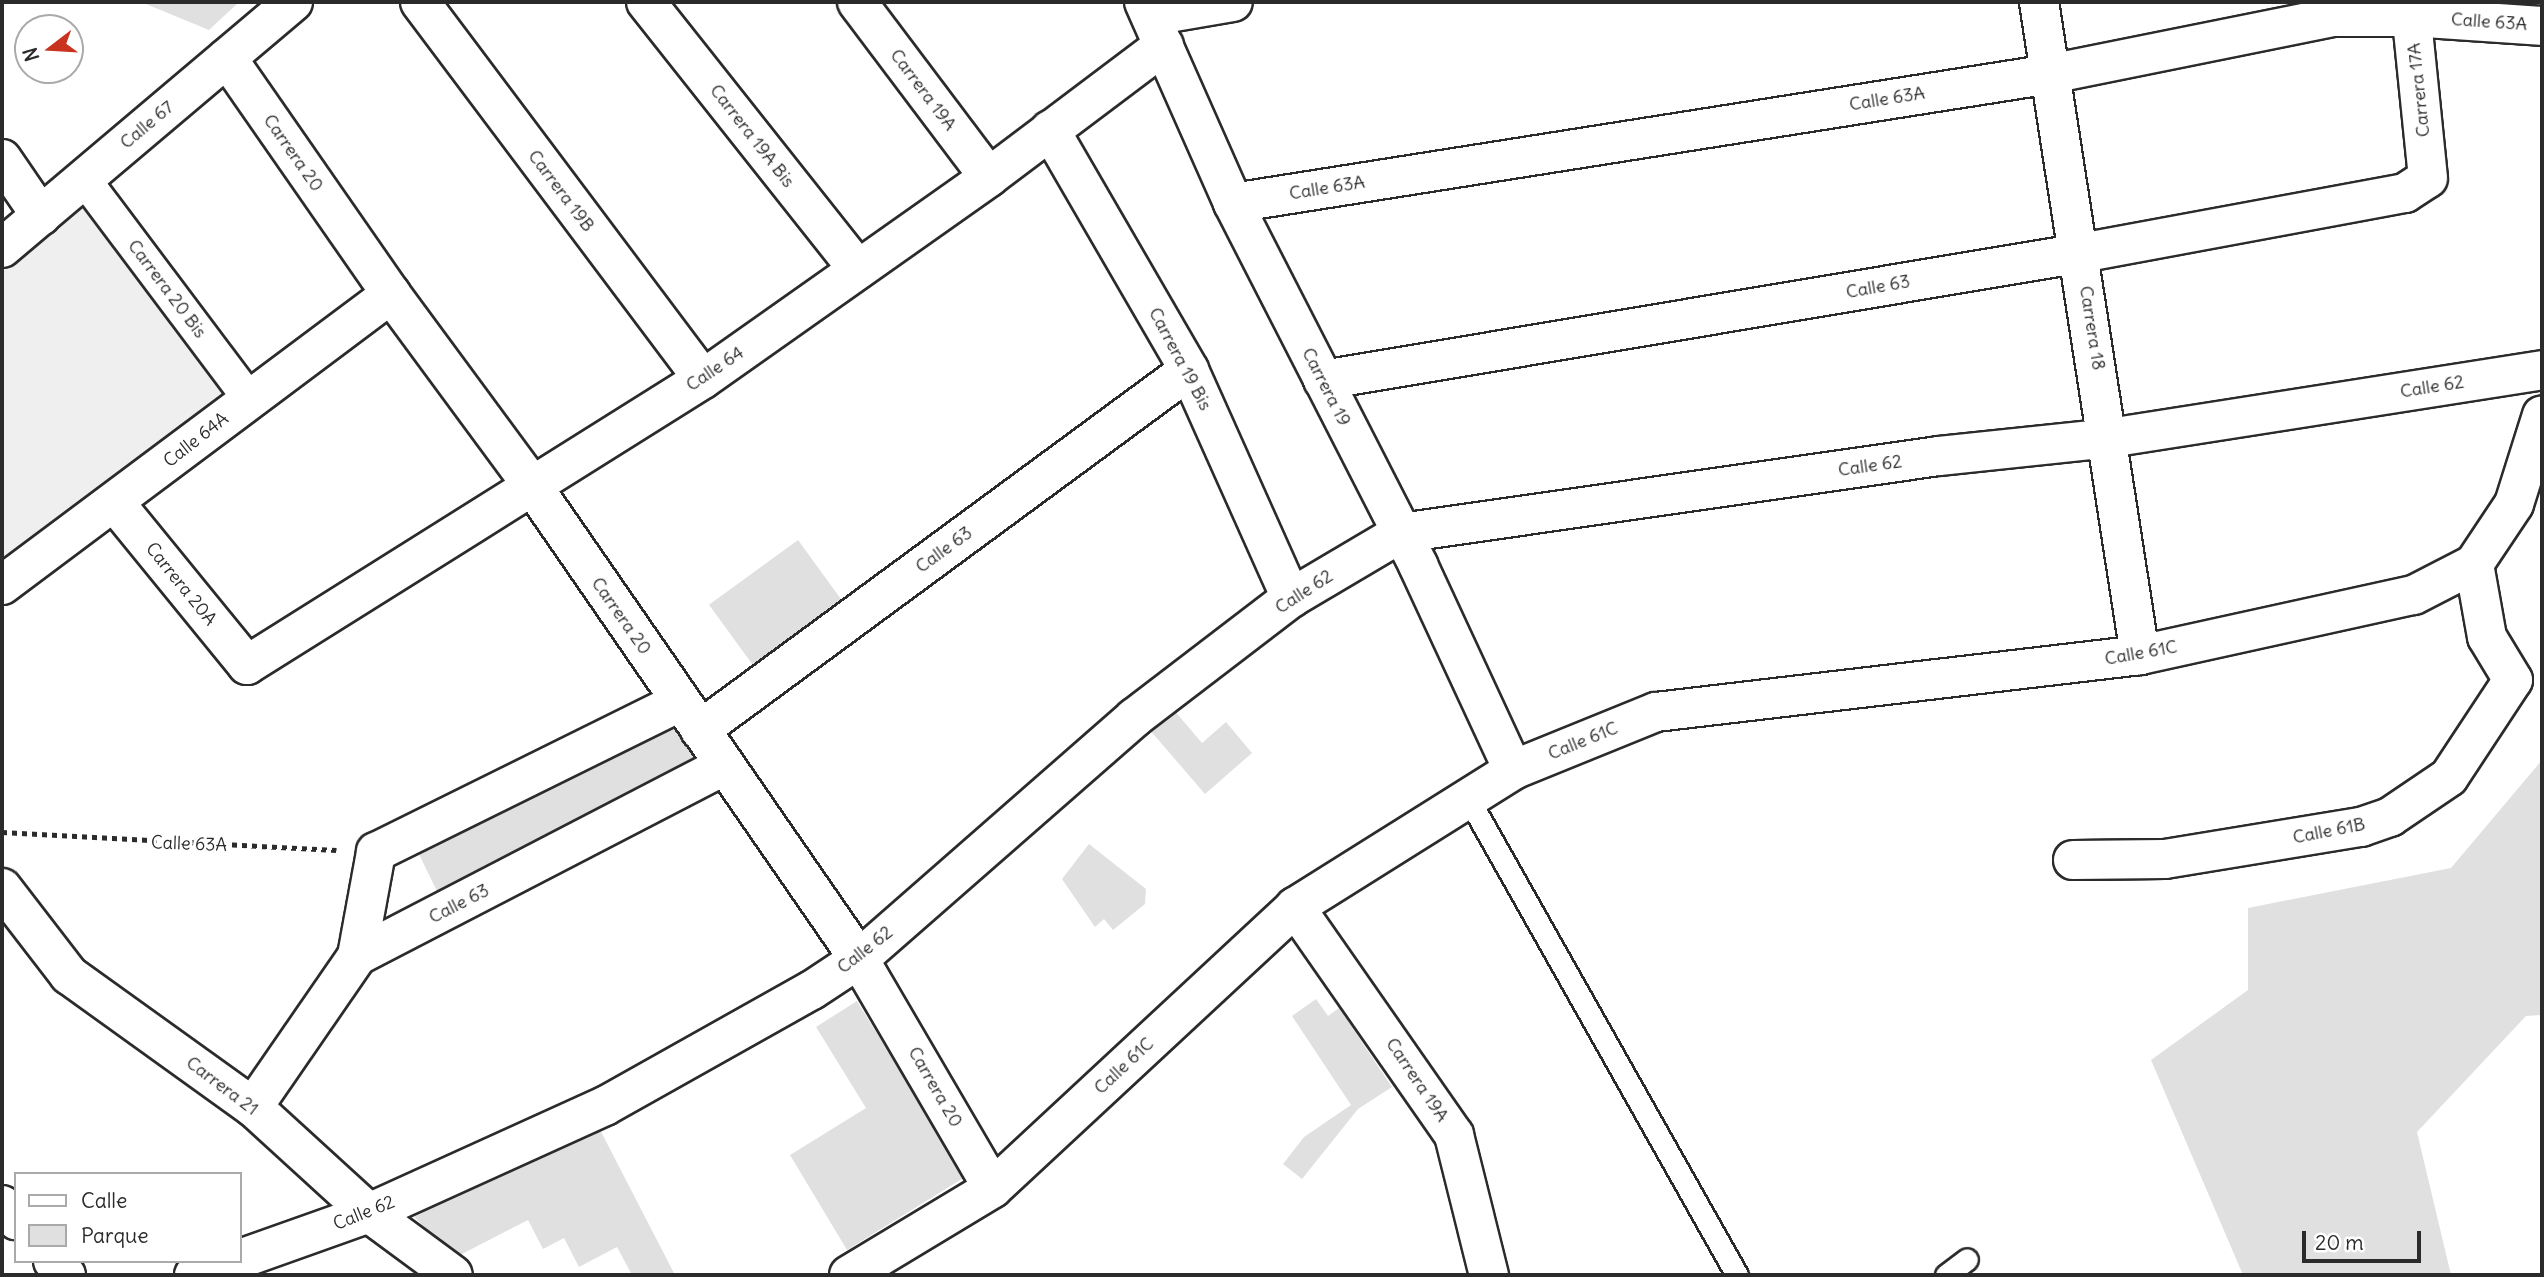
<!DOCTYPE html>
<style>
body{margin:0}
#map{position:relative;width:2544px;height:1277px;overflow:hidden;background:#fff;font-family:Delius,sans-serif}
div>[style]{position:absolute}
[style*='--x']{left:calc(var(--x)*1px);top:calc(var(--y)*1px);width:calc(var(--w)*1px);rotate:calc(var(--a)*1deg)}
.built>*{inset:0;background:#efefef}
.green>*{inset:0;background:#e0e0e0;transform-origin:0 0}
.path>*{height:4.5px;margin-top:-2.25px;transform-origin:0;background:repeating-linear-gradient(90deg,#2b2b2b 0 5px,transparent 0 10px)}
.roads{filter:drop-shadow(2px 0 #2b2b2b) drop-shadow(-2px 0 #2b2b2b) drop-shadow(0 2px #2b2b2b) drop-shadow(0 -2px #2b2b2b)}
.service>*{height:21px;margin:-10.5px;padding:0 10.5px;transform-origin:10.5px;border-radius:10.5px;background:#fff}
.pedestrian>*{height:32px;margin:-16px;padding:0 16px;transform-origin:16px;border-radius:16px;background:#fff}
.minor>*{height:38px;margin:-19px;padding:0 19px;transform-origin:19px;border-radius:19px;background:#fff}
span{translate:-50% -50%;white-space:nowrap;text-align:center;line-height:1.15;-webkit-text-stroke:6px #fff;paint-order:stroke}
.street-label{font-size:18px;color:#2b2b2b}
.frame{position:absolute;inset:0;border:4px solid #2b2b2b;pointer-events:none}
.legend{position:absolute;left:14px;top:1172px;width:228px;height:91px;box-sizing:border-box;background:#fff;border:2px solid #aaa;margin:0;padding:9px 12px;list-style:none;font-size:21px;color:#2b2b2b}
.legend li{display:flex;align-items:center;gap:14px;height:35px}
.legend b{width:35px;border:2px solid #aaa}
.north{position:absolute;left:14px;top:14px;width:70px;height:70px;box-sizing:border-box;background:#fff;border:2px solid #aaa;border-radius:50%;rotate:253deg;font-size:19px;font-weight:700;line-height:28px;text-align:center;color:#2b2b2b}
.north::after{content:'';display:block;margin:auto;width:24px;height:32px;background:#c8321e;clip-path:polygon(50% 0,100% 100%,50% 72%,0 100%)}
.scale{position:absolute;left:2302px;top:1231px;width:119px;height:32px;box-sizing:border-box;border:4px solid #2b2b2b;border-top:0;padding-left:9px;font-size:21px;line-height:24px;white-space:nowrap;color:#2b2b2b;-webkit-text-stroke:5px #fff;paint-order:stroke}
</style>
<div id="map">
<div class="built">
<div style="clip-path:polygon(80px 189px,233px 405px,2px 573px,2px 259px)"></div>
</div>
<div class="green">
<div style="clip-path:polygon(141px 2px,239px 2px,209px 30px)"></div>
<div style="left:798px;top:540px;width:90px;height:110px;rotate:54deg"></div>
<div style="clip-path:polygon(1173px 709px,1202px 743px,1226px 722px,1252px 753px,1205px 794px,1149px 729px)"></div>
<div style="left:684px;top:720px;width:55px;height:297px;rotate:64deg"></div>
<div style="clip-path:polygon(2542px 760px,2542px 1015px,2526px 1016px,2417px 1132px,2451px 1275px,2243px 1275px,2151px 1060px,2248px 990px,2248px 908px,2451px 868px)"></div>
<div style="clip-path:polygon(1089px 844px,1146px 889px,1145px 904px,1113px 930px,1104px 919px,1095px 927px,1062px 879px)"></div>
<div style="clip-path:polygon(1316px 999px,1328px 1016px,1339px 1008px,1392px 1087px,1358px 1109px,1302px 1179px,1283px 1164px,1304px 1137px,1351px 1105px,1292px 1016px)"></div>
<div style="clip-path:polygon(857px 1001px,965px 1177px,847px 1250px,790px 1155px,866px 1108px,816px 1027px)"></div>
<div style="clip-path:polygon(596px 1122px,675px 1275px,632px 1275px,617px 1247px,579px 1267px,564px 1238px,543px 1249px,528px 1220px,456px 1257px,414px 1217px)"></div>
</div>
<div class="path">
<div style="--x:2;--y:832;--w:335;--a:3.1"></div>
</div>
<div class="roads">
<div class="service">
<div style="--x:1468;--y:798;--w:548;--a:60.58"></div>
<div style="--x:1946;--y:1275;--w:26;--a:-37"></div>
</div>
<div class="pedestrian">
<div style="--x:84;--y:179;--w:275;--a:53.1"></div>
</div>
<div class="minor">
<div style="--x:420;--y:2;--w:471;--a:53.1"></div>
<div style="--x:646;--y:2;--w:341;--a:51.6"></div>
<div style="--x:857;--y:2;--w:219;--a:53"></div>
<div style="--x:1144;--y:2;--w:220;--a:66.1"></div>
<div style="--x:1233;--y:203;--w:407;--a:62.9"></div>
<div style="--x:1418;--y:565;--w:226;--a:65.1"></div>
<div style="--x:2039;--y:2;--w:661;--a:81.21"></div>
<div style="--x:1151;--y:16;--w:83;--a:-9.7"></div>
<div style="--x:227;--y:58;--w:287;--a:55.2"></div>
<div style="--x:391;--y:294;--w:236;--a:53.6"></div>
<div style="--x:531;--y:484;--w:577;--a:55.37"></div>
<div style="--x:859;--y:959;--w:265;--a:59.7"></div>
<div style="--x:1050;--y:130;--w:277;--a:59.9"></div>
<div style="--x:1189;--y:370;--w:250;--a:65.9"></div>
<div style="--x:2;--y:159;--w:69;--a:55.6"></div>
<div style="--x:1233;--y:203;--w:827;--a:-8.97"></div>
<div style="--x:2050;--y:74;--w:288;--a:-11.4"></div>
<div style="--x:2332;--y:17;--w:79;--a:0"></div>
<div style="--x:2411;--y:17;--w:131;--a:3.9"></div>
<div style="--x:2;--y:248;--w:381;--a:-40.2"></div>
<div style="--x:1323;--y:380;--w:769;--a:-9.51"></div>
<div style="--x:2081;--y:253;--w:330;--a:-10.5"></div>
<div style="--x:2405;--y:193;--w:27;--a:-33"></div>
<div style="--x:2428;--y:178;--w:177;--a:-95.8"></div>
<div style="--x:115;--y:503;--w:209;--a:50.8"></div>
<div style="--x:247;--y:665;--w:538;--a:-32.1"></div>
<div style="--x:703;--y:379;--w:350;--a:-35.2"></div>
<div style="--x:989;--y:177;--w:219;--a:-37"></div>
<div style="--x:2;--y:585;--w:486;--a:-36.8"></div>
<div style="--x:2513;--y:680;--w:50;--a:-121.2"></div>
<div style="--x:2487;--y:637;--w:74;--a:-100.1"></div>
<div style="--x:2474;--y:564;--w:72;--a:-56.3"></div>
<div style="--x:2514;--y:504;--w:93;--a:-72.5"></div>
<div style="--x:700;--y:730;--w:607;--a:-36.36"></div>
<div style="--x:2073;--y:860;--w:92;--a:-0.6"></div>
<div style="--x:2165;--y:859;--w:199;--a:-9.3"></div>
<div style="--x:2361;--y:827;--w:31;--a:-19"></div>
<div style="--x:2390;--y:817;--w:71;--a:-34.1"></div>
<div style="--x:2449;--y:777;--w:116;--a:-56.6"></div>
<div style="--x:2;--y:888;--w:110;--a:52.4"></div>
<div style="--x:69;--y:975;--w:226;--a:35.7"></div>
<div style="--x:253;--y:1107;--w:157;--a:42.4"></div>
<div style="--x:369;--y:1213;--w:104;--a:36.4"></div>
<div style="--x:1295;--y:907;--w:278;--a:55.1"></div>
<div style="--x:1454;--y:1135;--w:144;--a:76"></div>
<div style="--x:357;--y:956;--w:106;--a:-79.6"></div>
<div style="--x:376;--y:852;--w:339;--a:-26.3"></div>
<div style="--x:253;--y:1107;--w:183;--a:-55.4"></div>
<div style="--x:357;--y:956;--w:412;--a:-27.4"></div>
<div style="--x:2;--y:1205;--w:21;--a:47"></div>
<div style="--x:240;--y:1259;--w:137;--a:-19.6"></div>
<div style="--x:369;--y:1213;--w:259;--a:-24.4"></div>
<div style="--x:605;--y:1106;--w:237;--a:-29.3"></div>
<div style="--x:812;--y:990;--w:56;--a:-33.4"></div>
<div style="--x:859;--y:959;--w:366;--a:-41.2"></div>
<div style="--x:1134;--y:718;--w:198;--a:-37.4"></div>
<div style="--x:1291;--y:598;--w:128;--a:-30.6"></div>
<div style="--x:1401;--y:533;--w:543;--a:-8.15"></div>
<div style="--x:1939;--y:456;--w:171;--a:-6"></div>
<div style="--x:2109;--y:438;--w:438;--a:-8.9"></div>
<div style="--x:53;--y:1261;--w:19;--a:47"></div>
<div style="--x:194;--y:1275;--w:41;--a:-19.7"></div>
<div style="--x:849;--y:1275;--w:168;--a:-31.1"></div>
<div style="--x:993;--y:1188;--w:413;--a:-42.9"></div>
<div style="--x:1295;--y:907;--w:257;--a:-32.1"></div>
<div style="--x:1513;--y:770;--w:154;--a:-22.1"></div>
<div style="--x:1656;--y:712;--w:487;--a:-6.7"></div>
<div style="--x:2140;--y:655;--w:280;--a:-12.4"></div>
<div style="--x:2414;--y:595;--w:68;--a:-27.3"></div>
</div>
</div>
<div class="street-label">
<span style="left:2489px;top:22px;rotate:4deg">Calle 63A</span>
<span style="left:923px;top:90px;rotate:53deg">Carrera 19A</span>
<span style="left:2419px;top:90px;rotate:-96deg">Carrera 17A</span>
<span style="left:1887px;top:99px;rotate:-9deg">Calle 63A</span>
<span style="left:147px;top:125px;rotate:-40deg">Calle 67</span>
<span style="left:752px;top:136px;rotate:52deg">Carrera 19A Bis</span>
<span style="left:293px;top:153px;rotate:55deg">Carrera 20</span>
<span style="left:1327px;top:188px;rotate:-9deg">Calle 63A</span>
<span style="left:561px;top:191px;rotate:53deg">Carrera 19B</span>
<span style="left:1878px;top:287px;rotate:-10deg">Calle 63</span>
<span style="left:167px;top:289px;rotate:53deg">Carrera 20 Bis</span>
<span style="left:2092px;top:328px;rotate:81deg">Carrera 18</span>
<span style="left:1180px;top:359px;rotate:62deg">Carrera 19 Bis</span>
<span style="left:715px;top:369px;rotate:-34deg">Calle 64</span>
<span style="left:1326px;top:387px;rotate:63deg">Carrera 19</span>
<span style="left:2432px;top:387px;rotate:-9deg">Calle 62</span>
<span style="left:196px;top:440px;rotate:-38deg">Calle 64A</span>
<span style="left:1870px;top:466px;rotate:-8deg">Calle 62</span>
<span style="left:944px;top:550px;rotate:-36deg">Calle 63</span>
<span style="left:181px;top:584px;rotate:51deg">Carrera 20A</span>
<span style="left:1304px;top:592px;rotate:-33deg">Calle 62</span>
<span style="left:621px;top:616px;rotate:55deg">Carrera 20</span>
<span style="left:2141px;top:653px;rotate:-10deg">Calle 61C</span>
<span style="left:1583px;top:741px;rotate:-22deg">Calle 61C</span>
<span style="left:2329px;top:831px;rotate:-11deg">Calle 61B</span>
<span style="left:189px;top:844px;rotate:2deg">Calle 63A</span>
<span style="left:459px;top:904px;rotate:-27deg">Calle 63</span>
<span style="left:865px;top:950px;rotate:-38deg">Calle 62</span>
<span style="left:1124px;top:1066px;rotate:-43deg">Calle 61C</span>
<span style="left:1417px;top:1080px;rotate:56deg">Carrera 19A</span>
<span style="left:222px;top:1086px;rotate:37deg">Carrera 21</span>
<span style="left:935px;top:1087px;rotate:60deg">Carrera 20</span>
<span style="left:364px;top:1213px;rotate:-22deg">Calle 62</span>
</div>
<div class="frame"></div>
<ul class="legend">
<li><b style="height:9px;background:#fff"></b>Calle</li>
<li><b style="height:19px;background:#e0e0e0"></b>Parque</li>
</ul>
<div class="north">N</div>
<div class="scale">20 m</div>
</div>
